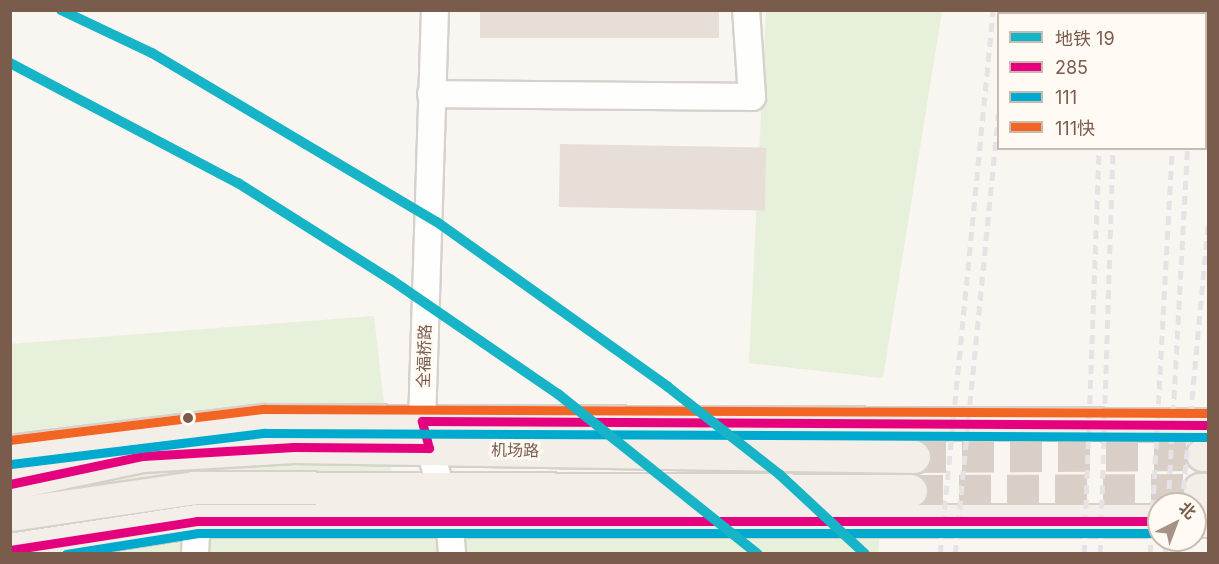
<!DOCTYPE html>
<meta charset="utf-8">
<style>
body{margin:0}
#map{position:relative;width:1219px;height:564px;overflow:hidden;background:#f9f5f0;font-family:Inter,"Noto Sans SC",sans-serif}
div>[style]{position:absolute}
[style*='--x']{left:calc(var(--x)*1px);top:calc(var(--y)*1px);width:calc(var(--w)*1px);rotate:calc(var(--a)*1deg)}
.green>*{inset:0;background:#e7f0db}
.building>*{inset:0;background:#e6ded7;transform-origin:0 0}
.major-tunnel>*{height:32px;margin-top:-16px;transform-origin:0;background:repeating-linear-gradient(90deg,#d9cfc7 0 32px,transparent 0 48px)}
.roads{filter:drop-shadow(2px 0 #d7d1cb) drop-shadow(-2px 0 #d7d1cb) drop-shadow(0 2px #d7d1cb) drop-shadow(0 -2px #d7d1cb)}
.minor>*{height:26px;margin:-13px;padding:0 13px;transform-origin:13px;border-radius:13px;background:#fefefd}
.major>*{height:32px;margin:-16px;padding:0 16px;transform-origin:16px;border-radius:16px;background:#f3eee8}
.rail>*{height:4.5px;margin-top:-2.25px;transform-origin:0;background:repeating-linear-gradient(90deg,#e6e3e7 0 9px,transparent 0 15px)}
.bus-1>*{height:9px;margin:-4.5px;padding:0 4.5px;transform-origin:4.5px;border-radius:4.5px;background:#e5007d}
.bus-2>*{height:9px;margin:-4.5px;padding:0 4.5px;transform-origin:4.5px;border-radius:4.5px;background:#00a9ce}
.bus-3>*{height:9px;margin:-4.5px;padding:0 4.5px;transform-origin:4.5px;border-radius:4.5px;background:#f26522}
.metro-1>*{height:10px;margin:-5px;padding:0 5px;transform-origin:5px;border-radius:5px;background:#17b4c8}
.dots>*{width:16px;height:16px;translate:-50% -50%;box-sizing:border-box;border:3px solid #fffaf3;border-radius:50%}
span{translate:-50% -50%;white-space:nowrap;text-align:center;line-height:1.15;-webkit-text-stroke:6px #fffaf3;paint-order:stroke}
.street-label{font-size:16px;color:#7a5c4d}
.frame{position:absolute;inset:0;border:12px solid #7a5c4d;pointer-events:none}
.legend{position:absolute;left:997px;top:12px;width:210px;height:138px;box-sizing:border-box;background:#fffaf3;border:2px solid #cabbb1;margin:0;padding:8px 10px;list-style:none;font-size:18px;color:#7a5c4d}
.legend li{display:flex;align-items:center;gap:12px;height:30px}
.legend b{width:30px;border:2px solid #cabbb1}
.north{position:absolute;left:1147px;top:492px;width:60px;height:60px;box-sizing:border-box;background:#fffaf3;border:2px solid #cabbb1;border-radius:50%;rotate:42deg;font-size:16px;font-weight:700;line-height:24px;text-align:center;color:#7a5c4d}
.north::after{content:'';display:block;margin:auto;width:21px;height:27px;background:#a69286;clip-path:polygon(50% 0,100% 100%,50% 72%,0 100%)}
</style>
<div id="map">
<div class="green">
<div style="clip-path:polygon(766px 11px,942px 11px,883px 378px,749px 363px)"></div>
<div style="clip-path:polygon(374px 316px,396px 510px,880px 535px,878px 553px,11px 553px,10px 344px)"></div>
</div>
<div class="building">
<div style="left:480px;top:10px;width:239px;height:28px"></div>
<div style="left:560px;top:144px;width:206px;height:63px;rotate:1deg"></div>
</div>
<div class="major-tunnel">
<div style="--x:914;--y:457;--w:289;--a:-0.4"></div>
<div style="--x:911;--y:491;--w:289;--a:-0.2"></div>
</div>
<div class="roads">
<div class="minor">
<div style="--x:435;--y:10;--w:411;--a:91.8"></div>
<div style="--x:422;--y:421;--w:101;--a:74.4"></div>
<div style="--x:449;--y:518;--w:36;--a:85"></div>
<div style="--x:431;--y:94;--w:321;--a:0.5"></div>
<div style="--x:752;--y:97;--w:87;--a:-93.9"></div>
<div style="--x:195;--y:554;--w:33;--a:-87"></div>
</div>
<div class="major">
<div style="--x:10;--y:452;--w:256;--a:-7"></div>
<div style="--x:264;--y:421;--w:944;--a:0.24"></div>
<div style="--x:1203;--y:455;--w:5;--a:0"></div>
<div style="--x:10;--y:484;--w:136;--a:-11.9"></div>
<div style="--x:143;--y:456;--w:151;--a:-3.4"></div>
<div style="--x:294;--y:447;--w:620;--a:0.92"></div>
<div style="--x:1200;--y:490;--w:8;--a:0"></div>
<div style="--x:10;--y:515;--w:186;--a:-8.3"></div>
<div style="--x:194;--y:488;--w:717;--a:0.24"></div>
<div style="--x:1195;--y:521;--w:13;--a:0"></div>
<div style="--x:10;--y:550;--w:189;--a:-8.8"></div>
<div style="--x:197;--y:521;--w:962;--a:0"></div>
</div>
</div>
<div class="rail">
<div style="--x:1009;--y:14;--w:4;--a:-76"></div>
<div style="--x:1106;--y:14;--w:4;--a:-90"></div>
<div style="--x:1122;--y:14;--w:4;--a:-90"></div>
<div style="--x:1184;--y:14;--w:4;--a:-90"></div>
<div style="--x:1200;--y:14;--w:4;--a:-90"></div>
<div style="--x:1168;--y:504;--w:357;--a:-86.9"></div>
<div style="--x:1182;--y:504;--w:279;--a:-84.7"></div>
<div style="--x:940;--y:554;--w:547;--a:-84.44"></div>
<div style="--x:955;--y:554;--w:442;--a:-84.4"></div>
<div style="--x:1084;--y:554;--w:406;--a:-87.9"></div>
<div style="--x:1100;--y:554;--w:406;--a:-88.2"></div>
<div style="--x:1150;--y:554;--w:407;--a:-86.9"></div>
<div style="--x:1165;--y:554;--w:14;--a:-86"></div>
<div style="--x:1178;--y:554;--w:14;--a:-82"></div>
</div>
<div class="bus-1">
<div style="--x:10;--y:484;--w:136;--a:-11.9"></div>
<div style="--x:143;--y:456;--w:151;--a:-3.4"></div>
<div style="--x:294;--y:447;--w:135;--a:0.4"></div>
<div style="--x:429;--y:448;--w:28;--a:-105"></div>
<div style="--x:422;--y:421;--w:786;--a:0.29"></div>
<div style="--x:10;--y:550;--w:189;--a:-8.8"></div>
<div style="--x:197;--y:521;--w:962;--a:0"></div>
</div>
<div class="bus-2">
<div style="--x:11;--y:464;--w:256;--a:-7"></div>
<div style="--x:265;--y:433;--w:943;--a:0.24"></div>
<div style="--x:66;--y:554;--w:134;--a:-9"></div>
<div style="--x:198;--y:533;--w:961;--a:0"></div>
</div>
<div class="bus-3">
<div style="--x:10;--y:440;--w:256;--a:-7"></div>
<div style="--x:264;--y:409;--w:944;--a:0.24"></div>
</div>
<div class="metro-1">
<div style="--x:61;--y:10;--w:101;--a:25.3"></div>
<div style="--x:152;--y:53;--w:331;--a:30.7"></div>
<div style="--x:437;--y:222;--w:284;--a:35.5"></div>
<div style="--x:668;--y:387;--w:141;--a:38.1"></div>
<div style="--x:779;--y:474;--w:117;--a:42.9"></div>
<div style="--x:10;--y:63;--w:258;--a:27.8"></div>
<div style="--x:238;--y:183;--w:180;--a:32.3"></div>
<div style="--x:390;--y:279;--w:204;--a:34.4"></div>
<div style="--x:558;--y:394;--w:256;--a:38.7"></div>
</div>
<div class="dots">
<div style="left:188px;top:418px;background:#7a5c4d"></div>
</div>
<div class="street-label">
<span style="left:424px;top:356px;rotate:-88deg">全福桥路</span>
<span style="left:515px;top:450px;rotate:1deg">机场路</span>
</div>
<div class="frame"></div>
<ul class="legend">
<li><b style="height:8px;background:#17b4c8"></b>地铁 19</li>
<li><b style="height:8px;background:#e5007d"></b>285</li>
<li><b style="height:8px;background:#00a9ce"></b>111</li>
<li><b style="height:8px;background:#f26522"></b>111快</li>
</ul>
<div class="north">北</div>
</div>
